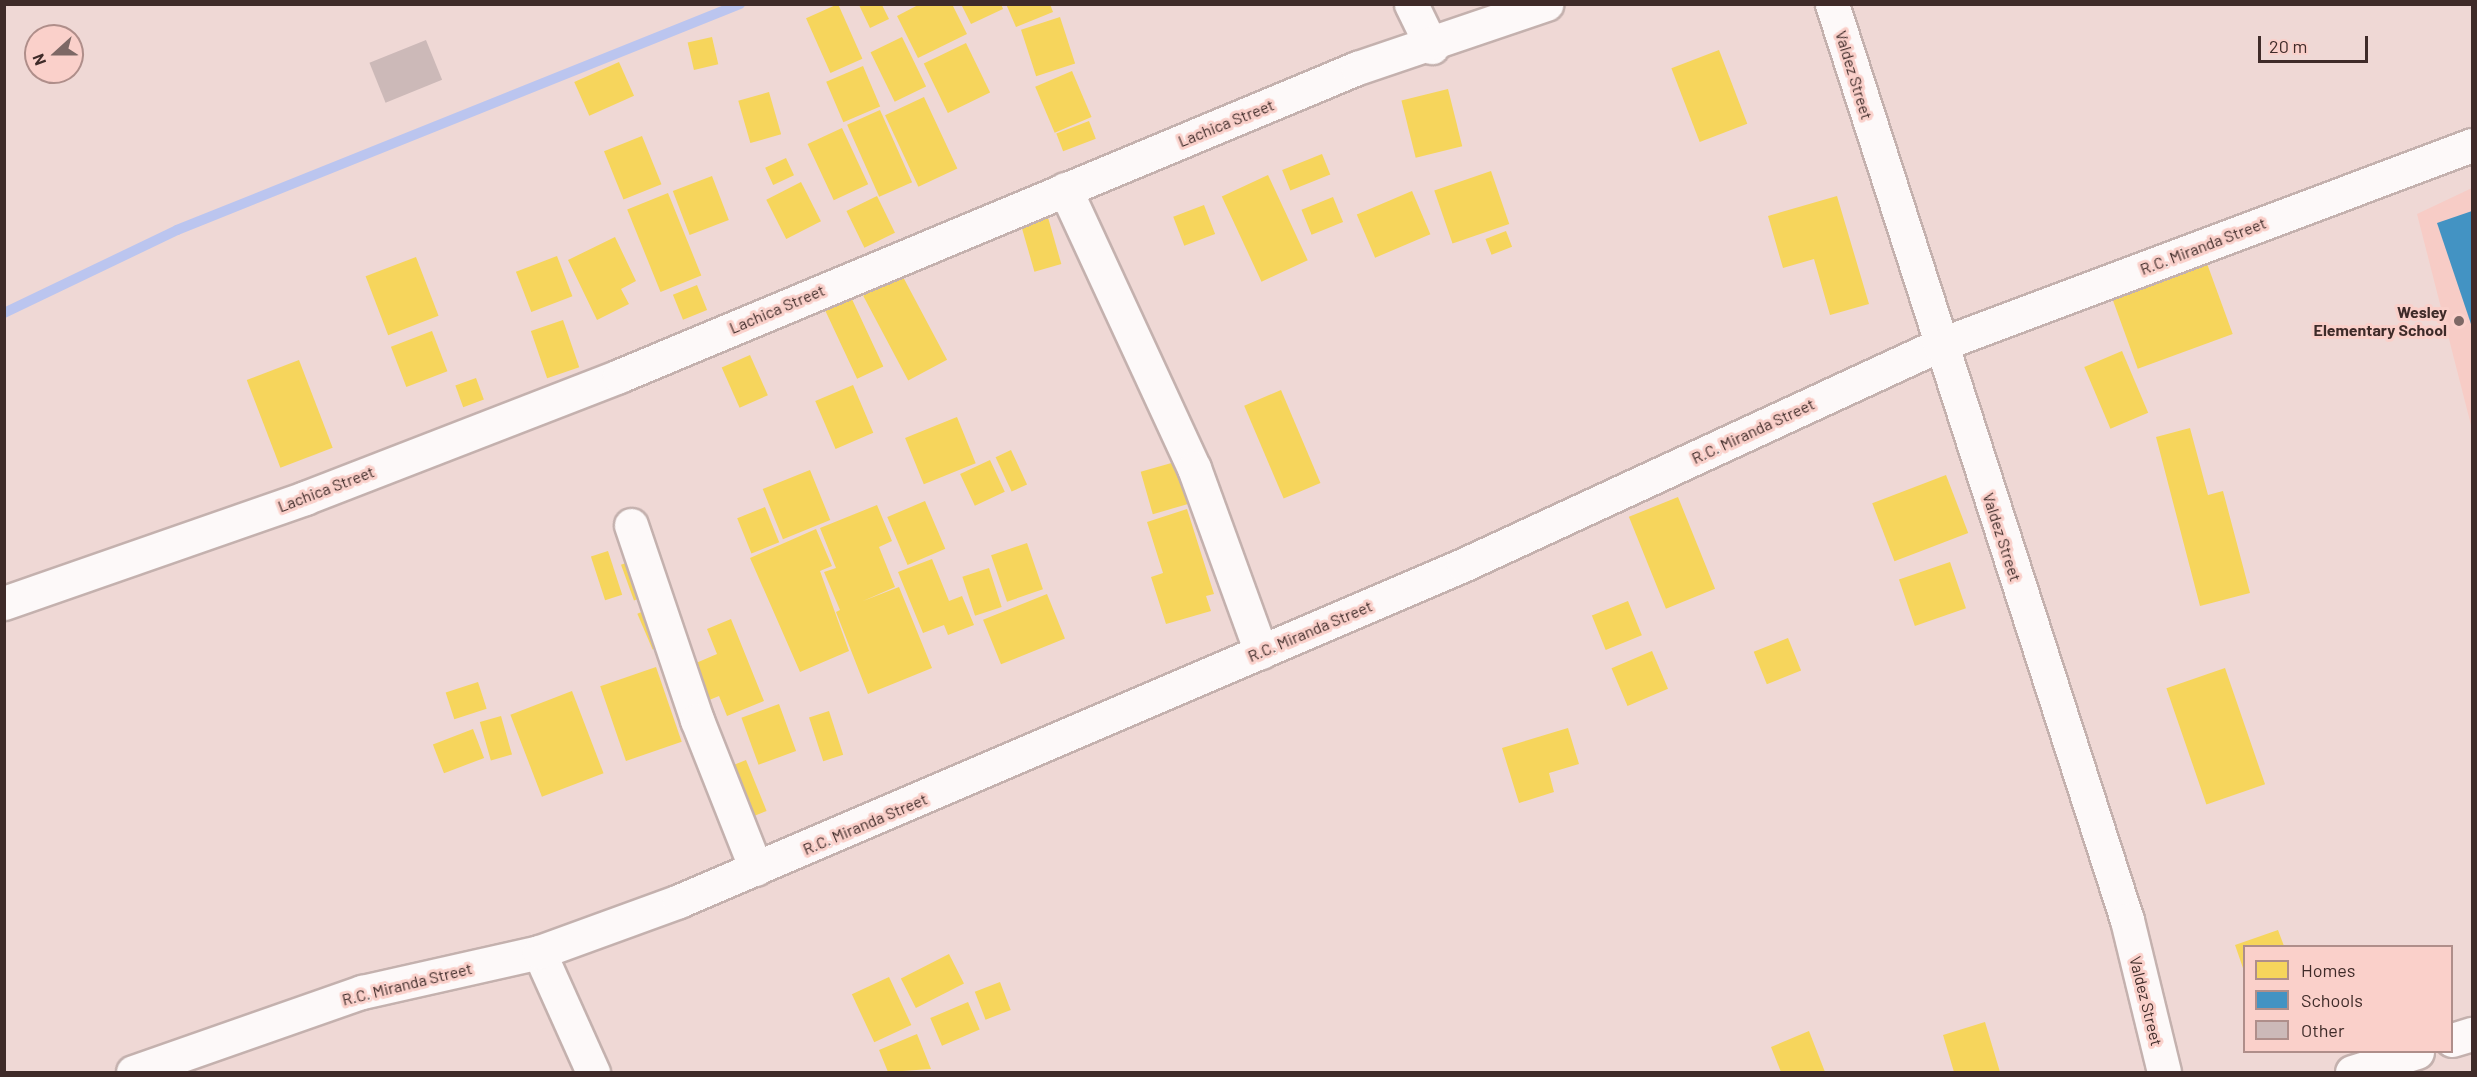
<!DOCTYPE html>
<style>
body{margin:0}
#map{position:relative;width:2477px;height:1077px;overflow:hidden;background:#efd8d5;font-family:Barlow,sans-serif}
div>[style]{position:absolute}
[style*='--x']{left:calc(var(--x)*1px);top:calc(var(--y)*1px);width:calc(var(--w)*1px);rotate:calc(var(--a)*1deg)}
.built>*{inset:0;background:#f7ccc6}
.homes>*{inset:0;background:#f6d55c;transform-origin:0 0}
.schools>*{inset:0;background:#4393c3}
.stream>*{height:10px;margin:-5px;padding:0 5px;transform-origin:5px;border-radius:5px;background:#bbc5ef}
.building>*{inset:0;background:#ccb9b8;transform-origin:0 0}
.roads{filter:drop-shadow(2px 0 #c4b1ae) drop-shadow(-2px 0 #c4b1ae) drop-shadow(0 2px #c4b1ae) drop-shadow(0 -2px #c4b1ae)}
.minor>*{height:33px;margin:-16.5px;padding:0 16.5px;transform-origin:16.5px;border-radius:16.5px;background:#fdf9f9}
.tertiary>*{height:33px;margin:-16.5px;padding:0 16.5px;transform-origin:16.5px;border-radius:16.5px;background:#fdf9f9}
.dots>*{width:16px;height:16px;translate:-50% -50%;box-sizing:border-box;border:3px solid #fad0ca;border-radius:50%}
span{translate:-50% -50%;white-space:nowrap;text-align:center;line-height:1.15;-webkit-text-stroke:6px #fad0ca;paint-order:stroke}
.street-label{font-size:16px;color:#3f2b29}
.poi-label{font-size:16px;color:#3f2b29;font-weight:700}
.right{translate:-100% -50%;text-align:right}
.frame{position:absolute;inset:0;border:6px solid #3f2b29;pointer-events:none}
.legend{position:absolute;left:2243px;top:945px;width:210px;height:108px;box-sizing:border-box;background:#fad0ca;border:2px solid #af8e8a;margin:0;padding:8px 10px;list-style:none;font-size:18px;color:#3f2b29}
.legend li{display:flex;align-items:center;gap:12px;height:30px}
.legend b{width:30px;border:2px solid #af8e8a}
.north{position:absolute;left:24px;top:24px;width:60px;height:60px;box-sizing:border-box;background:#fad0ca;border:2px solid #af8e8a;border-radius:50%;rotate:249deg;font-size:16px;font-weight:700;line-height:24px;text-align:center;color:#3f2b29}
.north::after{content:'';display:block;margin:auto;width:21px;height:27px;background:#7d6865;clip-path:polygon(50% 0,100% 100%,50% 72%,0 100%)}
.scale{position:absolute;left:2258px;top:36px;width:110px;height:27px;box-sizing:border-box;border:3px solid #3f2b29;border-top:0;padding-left:8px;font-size:18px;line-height:21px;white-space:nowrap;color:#3f2b29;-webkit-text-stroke:4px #fad0ca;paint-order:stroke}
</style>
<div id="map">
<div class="built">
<div style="clip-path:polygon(2472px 188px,2472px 429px,2417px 214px)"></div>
</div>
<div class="homes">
<div style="left:838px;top:4px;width:60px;height:35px;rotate:66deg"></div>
<div style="clip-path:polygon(920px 4px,952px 4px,967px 34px,918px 58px,897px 16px)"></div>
<div style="clip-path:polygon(961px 4px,1001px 4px,1003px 9px,971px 24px)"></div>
<div style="clip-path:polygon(1006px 4px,1050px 4px,1053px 12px,1016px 27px)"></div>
<div style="clip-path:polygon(859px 5px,882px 5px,889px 19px,870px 28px)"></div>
<div style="left:1060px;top:17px;width:49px;height:41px;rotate:72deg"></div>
<div style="left:712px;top:37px;width:28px;height:25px;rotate:77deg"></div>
<div style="left:902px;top:37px;width:55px;height:35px;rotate:64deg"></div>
<div style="left:966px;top:43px;width:55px;height:47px;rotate:64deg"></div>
<div style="left:1719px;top:50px;width:79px;height:51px;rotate:69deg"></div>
<div style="left:619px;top:62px;width:37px;height:49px;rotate:66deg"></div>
<div style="left:863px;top:66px;width:44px;height:40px;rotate:67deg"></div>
<div style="left:1072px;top:71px;width:50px;height:40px;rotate:67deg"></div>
<div style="left:1448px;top:89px;width:59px;height:48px;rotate:76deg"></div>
<div style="left:769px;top:92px;width:44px;height:32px;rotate:74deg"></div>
<div style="left:924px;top:97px;width:79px;height:43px;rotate:65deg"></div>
<div style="left:880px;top:110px;width:79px;height:36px;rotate:66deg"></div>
<div style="left:1089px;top:121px;width:19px;height:35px;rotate:69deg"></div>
<div style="left:842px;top:128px;width:62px;height:38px;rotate:65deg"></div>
<div style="left:642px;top:136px;width:52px;height:41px;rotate:68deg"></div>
<div style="left:1322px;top:154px;width:22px;height:43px;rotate:68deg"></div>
<div style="left:786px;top:158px;width:19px;height:23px;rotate:65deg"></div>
<div style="left:1491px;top:171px;width:56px;height:60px;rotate:71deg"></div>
<div style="left:1268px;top:175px;width:94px;height:51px;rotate:65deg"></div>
<div style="left:712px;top:176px;width:47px;height:42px;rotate:69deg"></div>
<div style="left:801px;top:182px;width:44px;height:39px;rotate:63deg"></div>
<div style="left:1412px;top:191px;width:47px;height:60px;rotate:67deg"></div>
<div style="left:668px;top:193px;width:89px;height:44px;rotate:68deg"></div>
<div style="left:877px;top:196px;width:41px;height:34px;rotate:64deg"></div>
<div style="clip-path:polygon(1837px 196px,1869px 304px,1830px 315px,1814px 259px,1783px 268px,1768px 216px)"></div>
<div style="left:1333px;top:197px;width:27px;height:34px;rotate:68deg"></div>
<div style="left:1204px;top:205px;width:31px;height:33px;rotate:69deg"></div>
<div style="left:1047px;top:214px;width:52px;height:28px;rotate:74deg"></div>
<div style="left:1506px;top:231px;width:17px;height:22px;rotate:69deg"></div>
<div style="clip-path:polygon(615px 237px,636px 281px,621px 289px,629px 304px,597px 320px,568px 260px)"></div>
<div style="left:557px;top:256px;width:43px;height:44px;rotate:69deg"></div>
<div style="left:416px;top:257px;width:63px;height:54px;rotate:69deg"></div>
<div style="left:2205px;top:258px;width:81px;height:101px;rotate:70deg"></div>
<div style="left:902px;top:275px;width:96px;height:44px;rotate:62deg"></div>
<div style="left:697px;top:285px;width:27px;height:26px;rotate:68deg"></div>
<div style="left:850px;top:295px;width:79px;height:29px;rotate:65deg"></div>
<div style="left:563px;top:320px;width:50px;height:34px;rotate:71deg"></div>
<div style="left:432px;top:331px;width:43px;height:44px;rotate:69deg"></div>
<div style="left:2122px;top:351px;width:67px;height:41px;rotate:67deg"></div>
<div style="left:750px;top:355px;width:44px;height:31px;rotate:66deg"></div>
<div style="left:299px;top:360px;width:94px;height:56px;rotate:69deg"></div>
<div style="left:476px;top:378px;width:23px;height:22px;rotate:70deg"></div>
<div style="left:853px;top:385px;width:52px;height:41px;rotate:67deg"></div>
<div style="left:1281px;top:390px;width:101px;height:40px;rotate:67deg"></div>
<div style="left:957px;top:417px;width:50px;height:56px;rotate:68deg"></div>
<div style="clip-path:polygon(2190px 428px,2208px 495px,2223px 491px,2250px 593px,2200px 606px,2156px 437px)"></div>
<div style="left:1011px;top:450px;width:38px;height:17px;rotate:65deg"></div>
<div style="left:990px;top:460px;width:35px;height:33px;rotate:65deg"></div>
<div style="left:1182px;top:460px;width:44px;height:43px;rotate:74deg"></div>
<div style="left:810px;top:470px;width:54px;height:51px;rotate:68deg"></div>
<div style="left:1946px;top:475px;width:62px;height:79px;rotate:69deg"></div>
<div style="left:1678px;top:497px;width:99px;height:53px;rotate:68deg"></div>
<div style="left:925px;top:501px;width:52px;height:41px;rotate:67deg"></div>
<div style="clip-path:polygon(877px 505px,892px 541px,879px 547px,895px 587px,863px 601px,899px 587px,932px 668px,868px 694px,836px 612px,840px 610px,824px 572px,836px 568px,820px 528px)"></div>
<div style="left:765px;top:507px;width:38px;height:30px;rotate:68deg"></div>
<div style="clip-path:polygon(1187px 509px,1214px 594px,1206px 596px,1211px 611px,1166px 624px,1151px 577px,1163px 573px,1147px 522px)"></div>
<div style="clip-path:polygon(816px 529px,832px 566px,820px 571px,849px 651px,800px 672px,750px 558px)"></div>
<div style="left:1027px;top:543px;width:49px;height:38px;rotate:71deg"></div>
<div style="left:608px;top:551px;width:46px;height:18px;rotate:72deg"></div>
<div style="left:637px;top:559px;width:38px;height:17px;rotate:70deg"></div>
<div style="clip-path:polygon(932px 559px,949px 601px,962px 596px,974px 625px,948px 635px,944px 625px,923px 633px,898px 572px)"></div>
<div style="left:1950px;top:562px;width:49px;height:54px;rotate:71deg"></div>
<div style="left:989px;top:568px;width:41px;height:28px;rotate:72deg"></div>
<div style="left:1047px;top:594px;width:48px;height:69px;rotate:68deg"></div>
<div style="left:1628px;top:601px;width:37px;height:39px;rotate:68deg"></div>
<div style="left:653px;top:607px;width:39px;height:17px;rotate:67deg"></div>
<div style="clip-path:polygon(731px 619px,764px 701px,727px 716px,719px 696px,697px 705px,682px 669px,717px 654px,707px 629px)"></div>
<div style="left:1788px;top:638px;width:35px;height:37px;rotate:68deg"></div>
<div style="left:1652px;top:651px;width:41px;height:44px;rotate:67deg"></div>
<div style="left:656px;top:667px;width:79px;height:59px;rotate:71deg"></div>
<div style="left:2225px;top:668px;width:123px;height:62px;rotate:71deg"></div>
<div style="left:478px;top:682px;width:28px;height:34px;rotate:72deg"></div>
<div style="left:572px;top:691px;width:88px;height:66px;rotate:69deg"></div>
<div style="left:779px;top:704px;width:50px;height:40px;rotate:70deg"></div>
<div style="left:829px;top:711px;width:46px;height:21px;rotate:72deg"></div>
<div style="left:501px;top:716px;width:40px;height:22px;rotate:74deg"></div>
<div style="clip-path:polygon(1568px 728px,1579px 764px,1549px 773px,1554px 792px,1519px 803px,1502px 748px)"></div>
<div style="left:473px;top:729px;width:31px;height:43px;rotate:69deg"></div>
<div style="left:746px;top:760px;width:55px;height:23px;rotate:68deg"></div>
<div style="clip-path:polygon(2278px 930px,2284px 946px,2244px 946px,2244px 971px,2235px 945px)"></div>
<div style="left:949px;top:954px;width:33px;height:54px;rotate:63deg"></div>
<div style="left:889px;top:977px;width:53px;height:41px;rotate:65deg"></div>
<div style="left:1000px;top:982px;width:30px;height:27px;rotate:69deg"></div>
<div style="left:968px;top:1002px;width:30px;height:41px;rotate:67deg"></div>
<div style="clip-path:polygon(1985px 1022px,2000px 1072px,1954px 1072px,1943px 1035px)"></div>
<div style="clip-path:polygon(1809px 1031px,1825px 1072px,1781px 1072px,1771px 1047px)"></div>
<div style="clip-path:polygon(917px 1034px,931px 1069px,888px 1072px,879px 1050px)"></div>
</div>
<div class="schools">
<div style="clip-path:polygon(2472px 211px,2472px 327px,2437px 223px)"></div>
</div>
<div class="stream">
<div style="--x:4;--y:313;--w:192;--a:-25.6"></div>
<div style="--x:177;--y:230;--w:607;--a:-21.87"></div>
</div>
<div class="building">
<div style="left:426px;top:40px;width:43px;height:61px;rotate:68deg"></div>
</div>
<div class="roads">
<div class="minor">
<div style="--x:1411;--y:4;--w:48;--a:64"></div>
<div style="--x:1832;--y:4;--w:962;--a:72.15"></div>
<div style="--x:2127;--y:920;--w:156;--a:76.3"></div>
<div style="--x:1065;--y:189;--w:307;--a:65.2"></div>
<div style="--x:1194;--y:468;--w:196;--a:70"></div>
<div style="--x:631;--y:525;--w:206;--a:71.3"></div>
<div style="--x:697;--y:720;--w:160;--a:68.4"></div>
<div style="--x:539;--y:952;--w:132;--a:65.8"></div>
<div style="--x:2452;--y:1040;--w:21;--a:-17"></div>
<div style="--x:133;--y:1072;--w:243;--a:-19.3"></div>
<div style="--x:362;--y:992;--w:181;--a:-12.7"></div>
<div style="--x:539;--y:952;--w:149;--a:-20"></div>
<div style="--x:679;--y:901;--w:853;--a:-23.2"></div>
<div style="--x:1463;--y:565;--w:524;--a:-24.81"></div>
<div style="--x:1939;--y:345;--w:569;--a:-20.57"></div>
<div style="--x:2352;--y:1072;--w:68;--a:-17.1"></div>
</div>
<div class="tertiary">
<div style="--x:4;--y:603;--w:319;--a:-19.2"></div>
<div style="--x:305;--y:498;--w:337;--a:-21.2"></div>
<div style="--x:619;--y:376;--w:800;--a:-22.65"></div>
<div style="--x:1357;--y:68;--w:200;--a:-18.7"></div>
</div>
</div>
<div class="dots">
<div style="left:2459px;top:321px;background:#7d6865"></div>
</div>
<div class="street-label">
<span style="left:1854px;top:75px;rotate:73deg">Valdez Street</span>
<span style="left:1226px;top:123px;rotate:-22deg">Lachica Street</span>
<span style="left:2203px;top:246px;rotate:-21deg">R.C. Miranda Street</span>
<span style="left:777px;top:309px;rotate:-23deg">Lachica Street</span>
<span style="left:1753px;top:431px;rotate:-25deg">R.C. Miranda Street</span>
<span style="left:326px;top:489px;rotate:-21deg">Lachica Street</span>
<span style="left:2002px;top:537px;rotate:72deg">Valdez Street</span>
<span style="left:1310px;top:631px;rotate:-23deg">R.C. Miranda Street</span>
<span style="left:865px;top:824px;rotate:-23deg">R.C. Miranda Street</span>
<span style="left:407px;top:984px;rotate:-14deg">R.C. Miranda Street</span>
<span style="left:2146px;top:1001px;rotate:76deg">Valdez Street</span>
</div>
<div class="poi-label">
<span class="right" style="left:2447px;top:321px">Wesley<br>Elementary School</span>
</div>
<div class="frame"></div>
<ul class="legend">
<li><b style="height:16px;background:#f6d55c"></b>Homes</li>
<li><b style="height:16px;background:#4393c3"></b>Schools</li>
<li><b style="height:16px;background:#ccb9b8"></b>Other</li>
</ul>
<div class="north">N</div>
<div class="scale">20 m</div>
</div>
